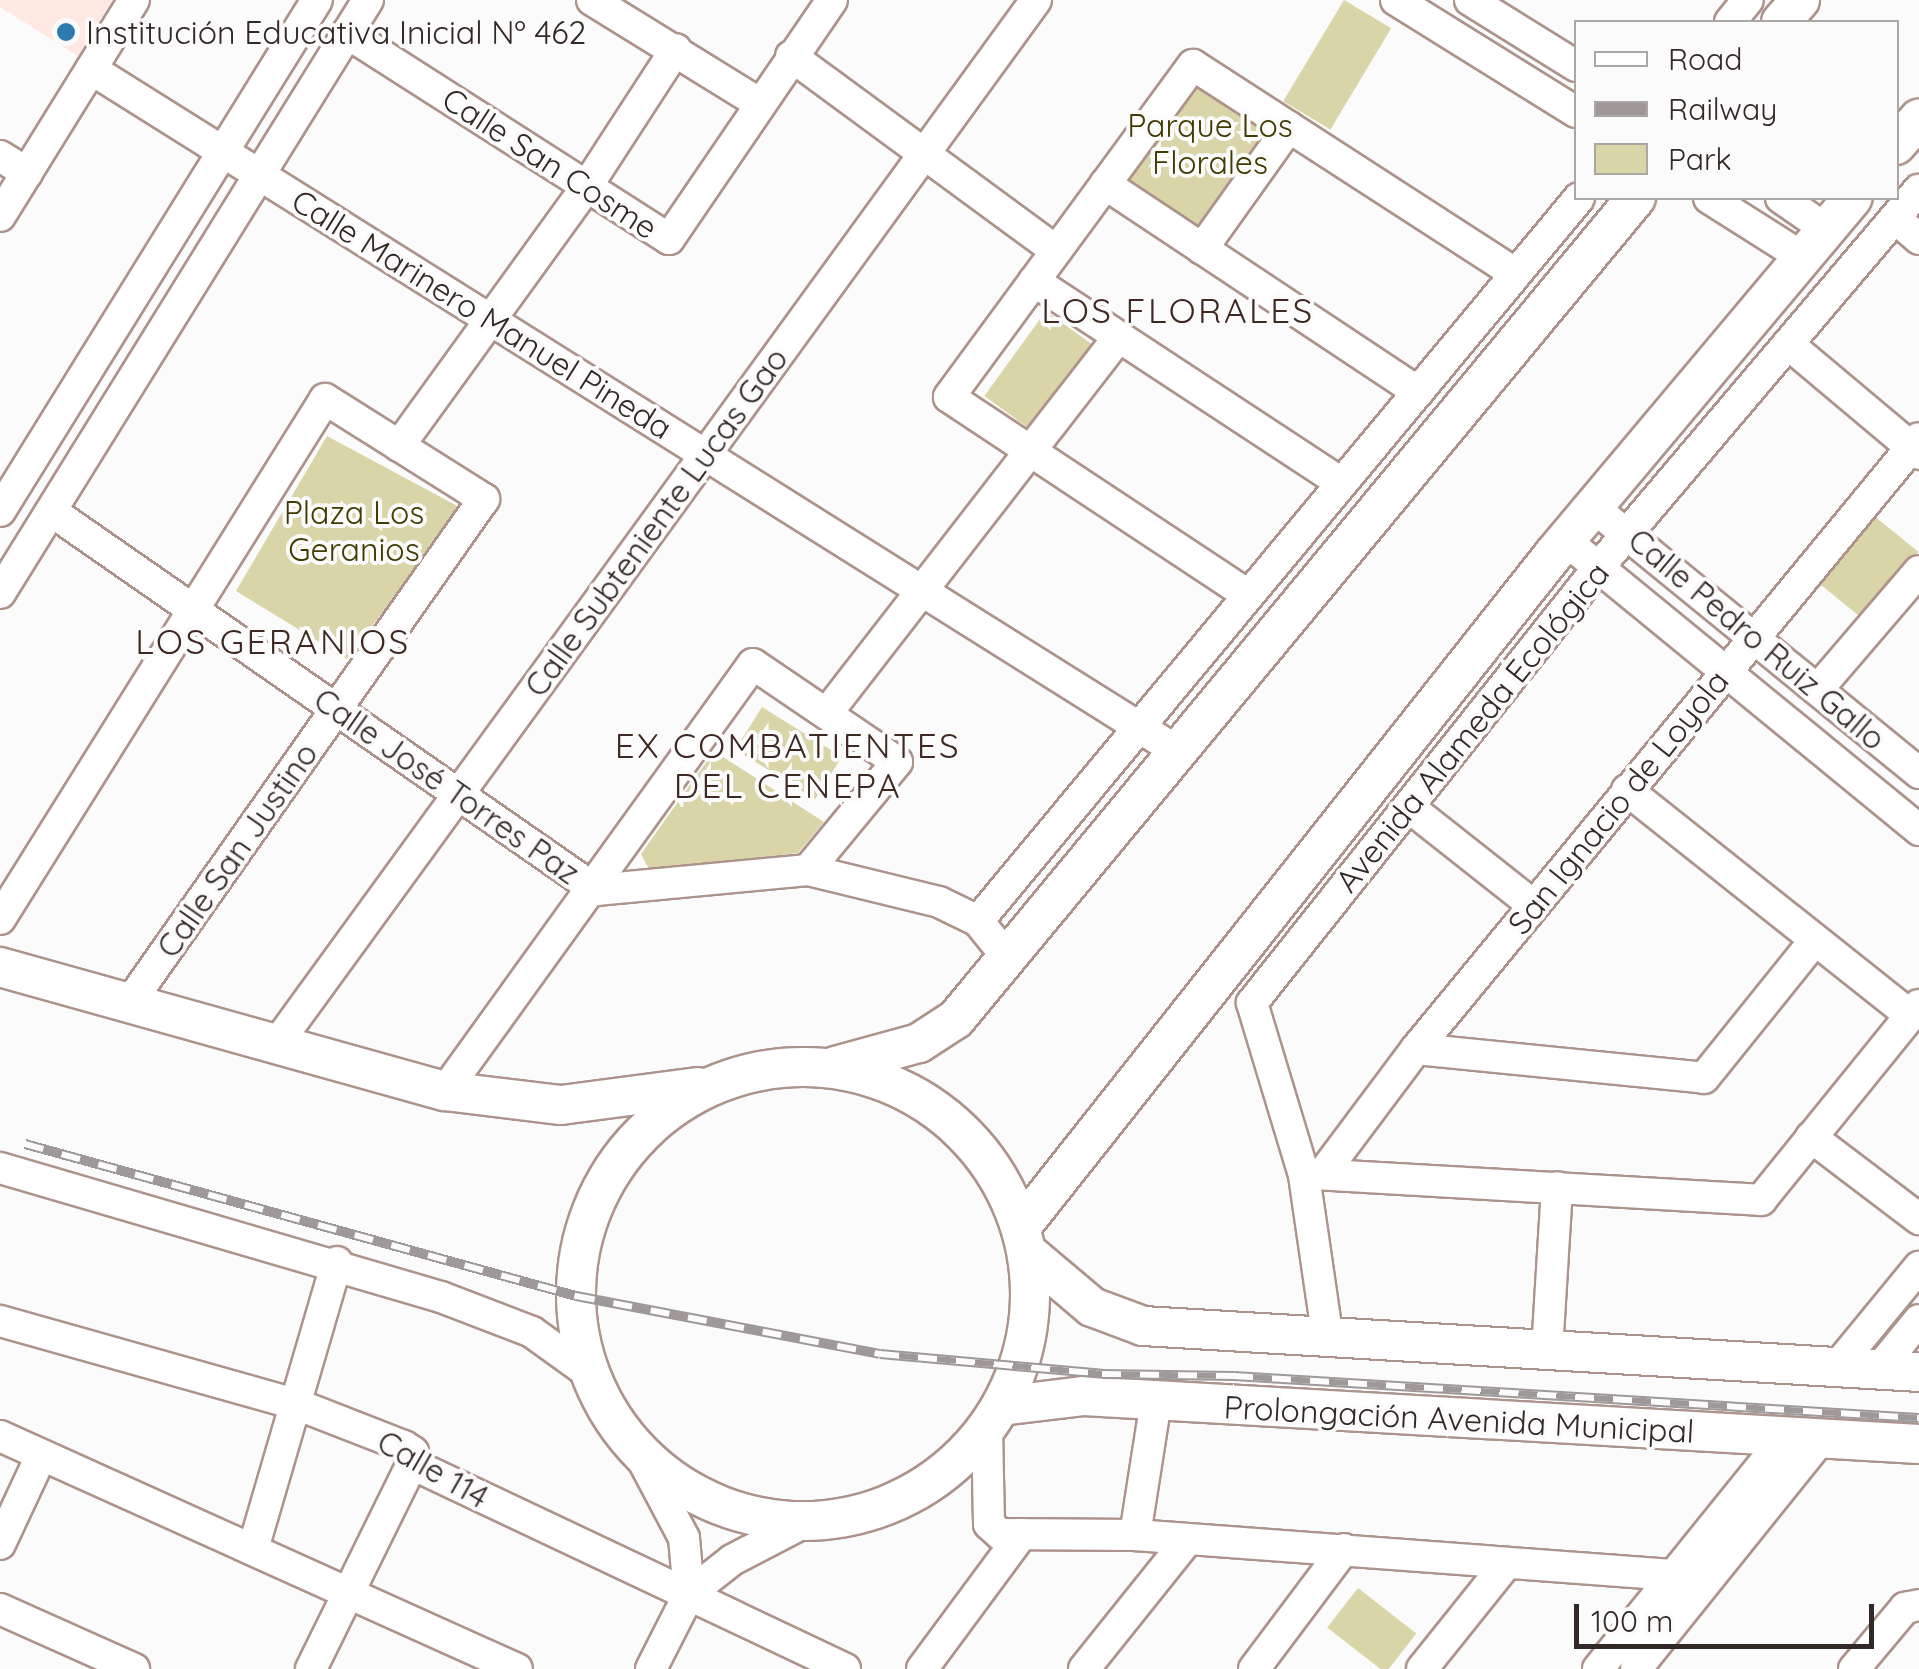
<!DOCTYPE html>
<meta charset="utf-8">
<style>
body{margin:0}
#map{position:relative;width:1919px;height:1669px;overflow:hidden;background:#fbfbfb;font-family:Quicksand,sans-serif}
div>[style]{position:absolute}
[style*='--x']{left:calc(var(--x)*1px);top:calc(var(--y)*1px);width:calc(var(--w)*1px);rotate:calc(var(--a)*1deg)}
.built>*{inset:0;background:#ffe9e2}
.green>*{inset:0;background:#dad5a8;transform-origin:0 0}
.roads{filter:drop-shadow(2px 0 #ad938b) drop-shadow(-2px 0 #ad938b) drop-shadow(0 2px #ad938b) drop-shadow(0 -2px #ad938b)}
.minor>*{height:30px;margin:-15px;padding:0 15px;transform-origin:15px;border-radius:15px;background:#fff}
.major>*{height:38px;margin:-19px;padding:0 19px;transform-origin:19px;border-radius:19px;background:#fff}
.major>.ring{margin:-19px;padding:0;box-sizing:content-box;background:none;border:38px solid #fff;border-radius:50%}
.rail>*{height:10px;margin-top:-5px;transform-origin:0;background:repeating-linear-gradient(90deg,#fbfbfb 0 19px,#9e9998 0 38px);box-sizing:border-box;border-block:2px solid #9e9998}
.dots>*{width:28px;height:28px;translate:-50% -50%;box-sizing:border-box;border:5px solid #fbfbfb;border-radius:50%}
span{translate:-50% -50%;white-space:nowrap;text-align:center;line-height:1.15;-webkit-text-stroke:8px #fbfbfb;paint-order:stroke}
.poi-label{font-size:32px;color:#322825}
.left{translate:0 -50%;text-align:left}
.park-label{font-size:32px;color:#413a01}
.street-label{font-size:32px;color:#322825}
.neighbourhood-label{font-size:35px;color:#3d2822;letter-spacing:2.5px}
.legend{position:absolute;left:1574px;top:20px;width:325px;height:180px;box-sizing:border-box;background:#fbfbfb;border:2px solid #aba7a5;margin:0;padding:12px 18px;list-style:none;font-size:30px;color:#322825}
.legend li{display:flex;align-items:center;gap:20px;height:50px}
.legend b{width:50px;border:2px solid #aba7a5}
.scale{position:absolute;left:1574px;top:1604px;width:300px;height:45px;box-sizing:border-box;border:5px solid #322825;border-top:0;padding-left:12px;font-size:30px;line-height:35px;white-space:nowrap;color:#322825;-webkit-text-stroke:8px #fbfbfb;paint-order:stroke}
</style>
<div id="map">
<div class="built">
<div style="clip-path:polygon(0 0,112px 0,78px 56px,0 7px)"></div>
</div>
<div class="green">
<div style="left:1344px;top:0;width:55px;height:118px;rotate:31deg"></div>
<div style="clip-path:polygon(1194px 81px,1277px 124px,1204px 235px,1130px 190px,1125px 179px)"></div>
<div style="left:1046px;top:311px;width:66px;height:105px;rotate:36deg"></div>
<div style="clip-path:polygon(327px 436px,461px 508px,347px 659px,236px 591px)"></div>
<div style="left:1874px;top:516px;width:57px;height:87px;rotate:39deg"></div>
<div style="left:762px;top:707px;width:94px;height:50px;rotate:32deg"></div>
<div style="clip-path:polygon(714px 751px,824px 822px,798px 853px,650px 871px,641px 854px)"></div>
<div style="left:1358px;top:1588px;width:74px;height:50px;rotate:38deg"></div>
</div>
<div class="roads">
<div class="minor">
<div style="--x:592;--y:0;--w:196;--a:31.7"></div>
<div style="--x:1396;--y:0;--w:212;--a:31.9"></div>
<div style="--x:1470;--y:0;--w:125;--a:31.9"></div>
<div style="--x:1730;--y:22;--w:28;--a:-51"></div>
<div style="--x:347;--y:33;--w:382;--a:32.6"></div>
<div style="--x:669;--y:239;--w:289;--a:-55.7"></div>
<div style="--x:791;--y:56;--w:329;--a:36.3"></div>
<div style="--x:91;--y:69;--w:1282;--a:32.13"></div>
<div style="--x:0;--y:156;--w:32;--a:32"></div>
<div style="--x:1105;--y:184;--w:376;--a:33.6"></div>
<div style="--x:1709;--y:198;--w:110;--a:32.4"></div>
<div style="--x:1781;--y:198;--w:55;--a:34.6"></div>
<div style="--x:0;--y:216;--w:254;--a:-58.2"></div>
<div style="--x:1895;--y:218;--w:32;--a:41"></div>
<div style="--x:1202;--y:249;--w:150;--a:-54.5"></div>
<div style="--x:1034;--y:281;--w:366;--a:33.3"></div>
<div style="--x:1788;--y:344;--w:171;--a:40"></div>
<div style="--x:399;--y:446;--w:321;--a:-54.1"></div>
<div style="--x:587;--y:186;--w:163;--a:-57"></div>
<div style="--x:1593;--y:507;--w:421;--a:39.2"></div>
<div style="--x:0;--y:511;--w:601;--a:-58.19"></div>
<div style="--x:51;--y:511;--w:664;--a:34.82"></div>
<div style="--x:1565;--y:540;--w:458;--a:39.3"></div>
<div style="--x:0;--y:593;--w:698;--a:-58.18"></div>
<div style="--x:1245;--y:593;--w:355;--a:-146.5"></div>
<div style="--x:949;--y:397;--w:412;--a:-53.7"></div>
<div style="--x:1193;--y:65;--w:383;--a:32.9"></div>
<div style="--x:1818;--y:689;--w:155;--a:-49.4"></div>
<div style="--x:827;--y:713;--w:476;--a:-52.2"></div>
<div style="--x:1627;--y:790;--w:362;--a:38.5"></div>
<div style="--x:1409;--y:807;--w:158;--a:38.3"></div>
<div style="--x:596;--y:890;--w:213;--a:-5.4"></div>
<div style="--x:808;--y:870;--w:135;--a:13.7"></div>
<div style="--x:939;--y:902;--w:43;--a:26"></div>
<div style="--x:978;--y:921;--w:46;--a:51.1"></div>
<div style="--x:0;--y:919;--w:613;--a:-57.99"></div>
<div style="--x:325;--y:399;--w:188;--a:32.2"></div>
<div style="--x:484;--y:499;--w:619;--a:125.13"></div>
<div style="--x:978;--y:921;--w:940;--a:-50.26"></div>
<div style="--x:276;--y:1045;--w:1292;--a:-53.97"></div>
<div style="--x:1416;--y:1049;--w:289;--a:5.7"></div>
<div style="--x:1704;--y:1078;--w:177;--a:-51.2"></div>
<div style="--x:445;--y:1091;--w:526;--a:-54.2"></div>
<div style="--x:753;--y:664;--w:174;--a:34.2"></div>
<div style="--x:897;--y:762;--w:140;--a:129.5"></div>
<div style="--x:1811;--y:1137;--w:136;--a:37.2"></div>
<div style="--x:0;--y:1168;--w:459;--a:16.3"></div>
<div style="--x:441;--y:1297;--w:97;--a:21"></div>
<div style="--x:532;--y:1332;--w:72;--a:35.9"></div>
<div style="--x:1324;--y:1172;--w:154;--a:-53.2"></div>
<div style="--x:1416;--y:1049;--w:791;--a:-50.54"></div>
<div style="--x:1312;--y:1174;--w:450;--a:3.3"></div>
<div style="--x:1761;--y:1200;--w:251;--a:-51"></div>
<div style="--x:0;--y:1321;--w:307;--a:15.7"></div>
<div style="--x:296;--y:1404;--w:116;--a:21.3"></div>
<div style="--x:404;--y:1446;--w:11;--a:34"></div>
<div style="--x:413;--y:1452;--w:12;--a:95"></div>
<div style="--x:412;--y:1464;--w:479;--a:25.3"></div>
<div style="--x:1328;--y:1340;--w:167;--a:-98.3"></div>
<div style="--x:1304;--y:1175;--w:180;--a:-106.8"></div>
<div style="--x:1252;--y:1003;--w:556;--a:-51.5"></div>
<div style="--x:1598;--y:568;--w:496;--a:-49.7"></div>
<div style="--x:1547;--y:1351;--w:164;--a:-86.5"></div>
<div style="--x:1836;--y:1368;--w:131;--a:-50.6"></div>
<div style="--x:1879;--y:1369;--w:63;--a:-50.8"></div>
<div style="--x:987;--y:1428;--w:96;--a:88.8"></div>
<div style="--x:989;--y:1524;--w:15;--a:42"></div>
<div style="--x:1000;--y:1534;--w:135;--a:0.4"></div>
<div style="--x:1135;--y:1535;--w:539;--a:4.25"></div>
<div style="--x:0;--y:1436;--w:567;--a:24.26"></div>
<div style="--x:639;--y:1453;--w:96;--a:62.1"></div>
<div style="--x:684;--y:1538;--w:56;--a:84.9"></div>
<div style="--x:1135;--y:1535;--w:136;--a:-81.1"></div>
<div style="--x:0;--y:1544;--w:97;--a:-65"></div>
<div style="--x:253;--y:1549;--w:299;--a:-73.7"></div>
<div style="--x:0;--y:1609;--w:147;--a:24.1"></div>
<div style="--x:311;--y:1669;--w:229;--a:-63.8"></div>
<div style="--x:651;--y:1669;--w:84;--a:-63.1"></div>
<div style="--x:689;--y:1594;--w:55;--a:-38.3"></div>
<div style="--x:732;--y:1560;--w:82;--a:-27.5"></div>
<div style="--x:922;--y:1669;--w:168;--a:-53.5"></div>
<div style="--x:1084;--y:1669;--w:166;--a:-51.3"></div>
<div style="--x:1254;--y:1669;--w:150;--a:-53.1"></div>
<div style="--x:1422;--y:1669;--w:136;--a:-51.3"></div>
<div style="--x:1598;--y:1669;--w:298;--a:-51.1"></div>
<div style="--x:1636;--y:1669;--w:295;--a:-51.2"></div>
<div style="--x:1854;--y:1669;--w:80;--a:-50.1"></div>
<div style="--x:1905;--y:1608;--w:14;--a:-12"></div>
</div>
<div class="major">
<div style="--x:1781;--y:22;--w:29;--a:-49"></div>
<div style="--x:1896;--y:145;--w:35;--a:-49"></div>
<div style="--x:0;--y:967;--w:462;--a:15.6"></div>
<div style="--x:445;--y:1091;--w:117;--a:6.9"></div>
<div style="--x:561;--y:1105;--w:138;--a:-7.5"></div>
<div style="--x:835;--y:1066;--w:87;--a:-15.3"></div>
<div style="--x:919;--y:1043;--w:44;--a:-33"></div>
<div style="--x:956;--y:1019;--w:1066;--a:-50.37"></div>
<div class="ring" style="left:576px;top:1067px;width:416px;height:416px"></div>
<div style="--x:1021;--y:1227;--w:857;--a:-51.63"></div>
<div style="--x:1553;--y:555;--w:466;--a:-50"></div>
<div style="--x:1027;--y:1252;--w:85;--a:40.2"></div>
<div style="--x:1092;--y:1307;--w:54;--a:20.4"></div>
<div style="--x:1143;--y:1326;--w:777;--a:3.39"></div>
<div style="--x:1001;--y:1406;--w:84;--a:-6.9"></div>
<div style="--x:1084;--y:1396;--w:836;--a:3.29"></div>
</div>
</div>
<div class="rail">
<div style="--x:25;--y:1144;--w:572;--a:15.42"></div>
<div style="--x:576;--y:1296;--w:309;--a:10.8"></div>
<div style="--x:880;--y:1354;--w:223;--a:5.1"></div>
<div style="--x:1102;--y:1374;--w:132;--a:0.9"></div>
<div style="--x:1234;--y:1376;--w:686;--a:3.51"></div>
</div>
<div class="dots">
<div style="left:66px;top:32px;background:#2b7cad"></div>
</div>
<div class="poi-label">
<span class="left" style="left:86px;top:32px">Institución Educativa Inicial Nº 462</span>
</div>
<div class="park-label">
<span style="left:1210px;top:144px">Parque Los<br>Florales</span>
<span style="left:354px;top:531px">Plaza Los<br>Geranios</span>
</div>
<div class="street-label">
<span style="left:550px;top:163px;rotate:33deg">Calle San Cosme</span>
<span style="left:482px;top:314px;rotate:32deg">Calle Marinero Manuel Pineda</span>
<span style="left:656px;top:522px;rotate:-54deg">Calle Subteniente Lucas Gao</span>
<span style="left:1757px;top:639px;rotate:40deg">Calle Pedro Ruiz Gallo</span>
<span style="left:1472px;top:727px;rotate:-51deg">Avenida Alameda Ecológica</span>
<span style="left:447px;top:786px;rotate:35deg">Calle José Torres Paz</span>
<span style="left:1618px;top:802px;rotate:-51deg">San Ignacio de Loyola</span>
<span style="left:237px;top:850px;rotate:-55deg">Calle San Justino</span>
<span style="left:1459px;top:1419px;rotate:3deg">Prolongación Avenida Municipal</span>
<span style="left:433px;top:1469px;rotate:30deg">Calle 114</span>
</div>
<div class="neighbourhood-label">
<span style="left:1178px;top:310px">LOS FLORALES</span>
<span style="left:273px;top:641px">LOS GERANIOS</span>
<span style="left:788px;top:765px">EX COMBATIENTES<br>DEL CENEPA</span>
</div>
<ul class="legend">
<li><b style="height:12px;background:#fff"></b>Road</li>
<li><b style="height:12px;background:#9e9998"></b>Railway</li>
<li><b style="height:28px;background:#dad5a8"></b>Park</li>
</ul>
<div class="scale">100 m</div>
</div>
